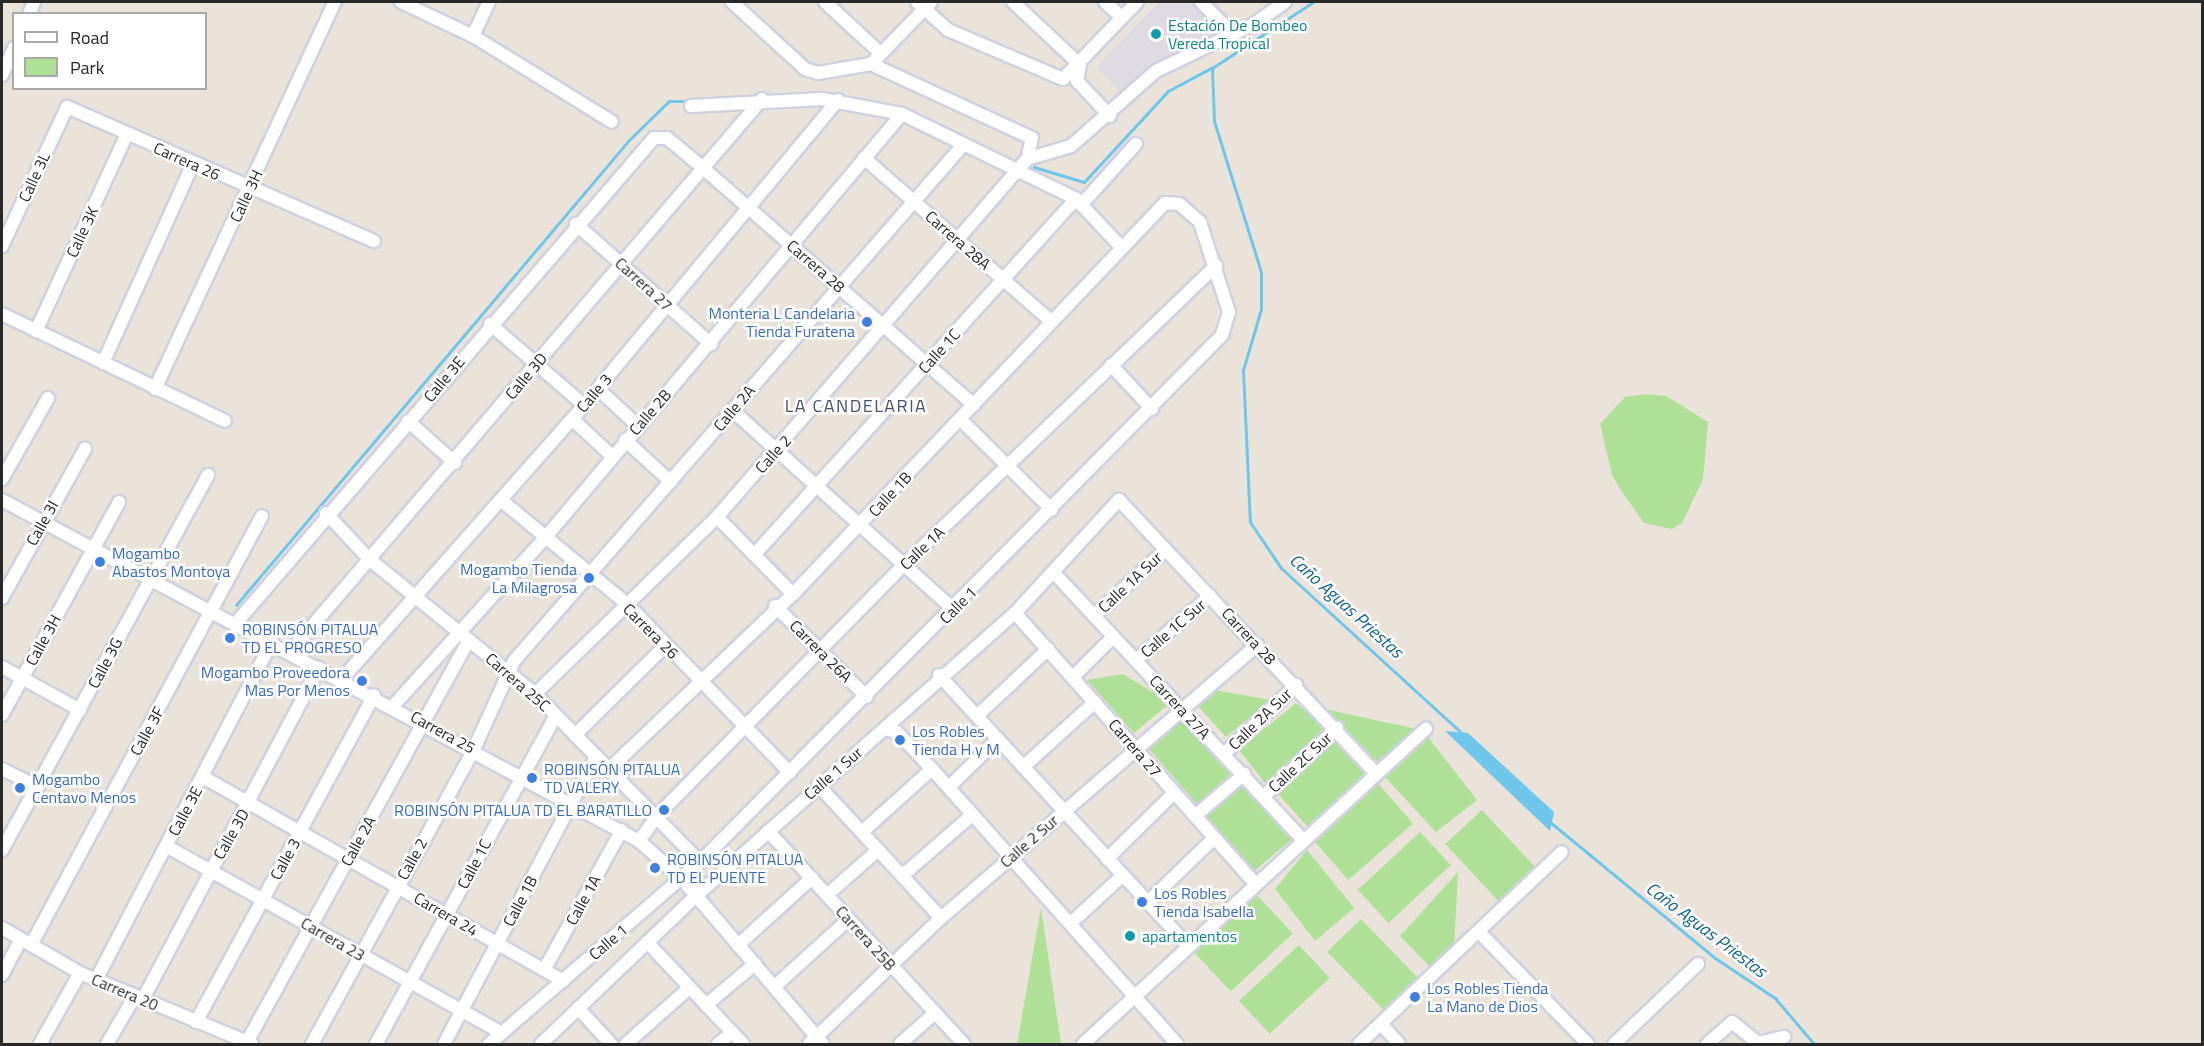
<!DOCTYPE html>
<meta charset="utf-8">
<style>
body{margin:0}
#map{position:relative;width:2204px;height:1046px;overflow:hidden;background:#eae3da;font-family:"Titillium Web",sans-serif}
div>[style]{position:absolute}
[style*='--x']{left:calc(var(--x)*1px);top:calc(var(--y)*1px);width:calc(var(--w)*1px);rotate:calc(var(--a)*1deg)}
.industrial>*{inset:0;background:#dddae2}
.green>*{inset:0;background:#aee097;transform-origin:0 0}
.water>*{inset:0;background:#6ec7ea}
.stream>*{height:3px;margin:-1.5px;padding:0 1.5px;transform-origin:1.5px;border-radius:1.5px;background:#6ec7ea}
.roads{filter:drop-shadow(2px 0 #cfd2e1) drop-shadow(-2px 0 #cfd2e1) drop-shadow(0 2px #cfd2e1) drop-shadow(0 -2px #cfd2e1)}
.minor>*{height:12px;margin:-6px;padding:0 6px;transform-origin:6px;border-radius:6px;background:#fff}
.dots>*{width:16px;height:16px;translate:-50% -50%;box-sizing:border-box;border:3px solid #fff;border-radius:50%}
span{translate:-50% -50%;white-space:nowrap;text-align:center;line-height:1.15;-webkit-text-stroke:5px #fff;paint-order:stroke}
.culture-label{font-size:16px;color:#0d838f}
.left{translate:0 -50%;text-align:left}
.street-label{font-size:16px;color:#282828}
.shop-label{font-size:16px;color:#366cbe}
.right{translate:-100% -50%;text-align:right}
.neighbourhood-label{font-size:18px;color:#4a5177;letter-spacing:1.5px}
.water-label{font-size:18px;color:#116393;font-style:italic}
.frame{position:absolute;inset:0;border:3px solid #282828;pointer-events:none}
.legend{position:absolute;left:12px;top:12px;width:195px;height:78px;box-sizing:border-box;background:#fff;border:2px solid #a9a9a9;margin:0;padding:8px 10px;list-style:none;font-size:18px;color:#282828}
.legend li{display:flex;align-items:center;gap:12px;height:30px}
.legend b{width:30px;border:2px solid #a9a9a9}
</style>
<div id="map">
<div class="industrial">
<div style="clip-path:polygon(1159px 2px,1191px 2px,1216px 31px,1123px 94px,1096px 68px)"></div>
</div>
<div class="green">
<div style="clip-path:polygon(1646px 394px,1666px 396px,1708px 422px,1703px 479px,1682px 523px,1672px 529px,1644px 523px,1620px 489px,1612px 475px,1600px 424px,1625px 397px)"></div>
<div style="clip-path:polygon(1123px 674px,1170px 703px,1134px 733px,1087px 680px)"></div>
<div style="clip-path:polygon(1215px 690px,1271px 700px,1226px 737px,1198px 706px)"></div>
<div style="clip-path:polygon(1296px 703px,1327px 729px,1265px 783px,1239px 750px)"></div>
<div style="clip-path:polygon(1325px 709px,1416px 729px,1375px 765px)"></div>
<div style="left:1185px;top:714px;width:76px;height:50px;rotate:49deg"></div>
<div style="clip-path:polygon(1428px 737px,1477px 800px,1436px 832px,1385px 777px)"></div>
<div style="left:1335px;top:739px;width:46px;height:79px;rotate:48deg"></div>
<div style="left:1244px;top:779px;width:77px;height:54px;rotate:50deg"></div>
<div style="left:1377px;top:782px;width:55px;height:86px;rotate:49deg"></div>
<div style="left:1482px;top:810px;width:79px;height:50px;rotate:47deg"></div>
<div style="left:1420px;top:832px;width:45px;height:85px;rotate:47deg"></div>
<div style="clip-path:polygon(1307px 850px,1354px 908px,1315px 941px,1275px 889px)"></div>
<div style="clip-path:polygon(1458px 872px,1454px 948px,1433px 970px,1400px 936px)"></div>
<div style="left:1256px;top:894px;width:54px;height:85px;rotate:47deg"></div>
<div style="clip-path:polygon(1041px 908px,1061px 1044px,1017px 1044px)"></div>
<div style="left:1361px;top:919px;width:84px;height:47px;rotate:46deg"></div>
<div style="left:1299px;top:945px;width:45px;height:82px;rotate:47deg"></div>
</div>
<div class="water">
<div style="clip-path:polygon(1445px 731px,1468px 733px,1554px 812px,1550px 831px)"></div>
</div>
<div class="stream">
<div style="--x:1313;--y:2;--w:121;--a:146.8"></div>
<div style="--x:1212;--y:68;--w:53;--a:87.8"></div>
<div style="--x:1214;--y:121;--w:158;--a:72.7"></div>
<div style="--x:1261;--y:272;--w:37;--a:90"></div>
<div style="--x:1261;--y:309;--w:64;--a:106.4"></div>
<div style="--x:1243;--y:370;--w:152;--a:87.4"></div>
<div style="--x:1250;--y:522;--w:55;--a:56"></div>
<div style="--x:1281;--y:568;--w:246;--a:42.4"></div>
<div style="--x:1034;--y:167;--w:52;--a:16.7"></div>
<div style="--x:1084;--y:182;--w:124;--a:-47.3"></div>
<div style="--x:1168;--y:91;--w:49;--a:-28.1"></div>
<div style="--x:236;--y:605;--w:609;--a:-49.8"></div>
<div style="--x:629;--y:140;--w:56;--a:-44.3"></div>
<div style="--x:669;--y:101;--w:21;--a:0"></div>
<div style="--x:1550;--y:822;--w:214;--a:39.5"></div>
<div style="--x:1715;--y:958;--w:72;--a:33.7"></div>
<div style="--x:1775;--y:998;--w:60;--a:49.7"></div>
</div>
<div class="roads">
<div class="minor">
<div style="--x:401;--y:2;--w:80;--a:25.3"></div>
<div style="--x:473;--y:36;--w:163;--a:31.7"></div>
<div style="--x:732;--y:2;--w:99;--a:42.5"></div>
<div style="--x:805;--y:69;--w:14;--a:17"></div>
<div style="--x:818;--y:73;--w:54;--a:-9.6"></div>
<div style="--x:871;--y:64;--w:86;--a:-45.9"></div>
<div style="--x:825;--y:2;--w:75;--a:42.8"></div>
<div style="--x:917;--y:2;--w:42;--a:42.1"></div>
<div style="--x:948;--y:30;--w:125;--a:23.1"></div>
<div style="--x:1063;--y:79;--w:107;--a:-46.1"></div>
<div style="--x:1013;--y:2;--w:92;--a:43.2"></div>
<div style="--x:1080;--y:65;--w:16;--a:101"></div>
<div style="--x:1077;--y:81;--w:48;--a:46.7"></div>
<div style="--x:1105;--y:2;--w:23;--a:43"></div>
<div style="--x:1201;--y:2;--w:44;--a:45"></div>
<div style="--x:29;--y:14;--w:13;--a:-67"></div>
<div style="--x:473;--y:36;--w:38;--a:-65"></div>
<div style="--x:871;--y:64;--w:177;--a:24.7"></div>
<div style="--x:1032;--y:138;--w:22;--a:103"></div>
<div style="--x:2;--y:75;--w:30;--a:-66"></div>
<div style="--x:691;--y:106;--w:131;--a:-3.1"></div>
<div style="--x:822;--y:99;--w:81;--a:10.6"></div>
<div style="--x:902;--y:114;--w:194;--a:26"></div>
<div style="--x:1076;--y:199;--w:67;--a:46.8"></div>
<div style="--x:864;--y:158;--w:249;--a:41.1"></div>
<div style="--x:1081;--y:205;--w:82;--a:-48"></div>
<div style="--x:576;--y:224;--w:181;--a:41.6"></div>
<div style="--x:2;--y:246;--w:153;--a:-64.9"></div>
<div style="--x:67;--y:107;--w:335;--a:23.6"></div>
<div style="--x:2;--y:314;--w:247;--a:25.6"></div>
<div style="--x:490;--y:324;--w:124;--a:40.8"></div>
<div style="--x:36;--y:331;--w:217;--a:-65.2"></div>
<div style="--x:103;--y:363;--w:218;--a:-65.7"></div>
<div style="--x:1111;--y:365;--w:60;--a:47"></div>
<div style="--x:155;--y:389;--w:427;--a:-65.1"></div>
<div style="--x:598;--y:389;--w:53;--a:42.7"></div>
<div style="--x:732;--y:410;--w:299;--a:42"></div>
<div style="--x:572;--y:419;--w:54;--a:42.8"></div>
<div style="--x:960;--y:419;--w:129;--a:44.7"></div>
<div style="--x:408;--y:421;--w:63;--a:41.8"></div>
<div style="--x:625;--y:440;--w:62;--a:42.4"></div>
<div style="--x:2;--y:479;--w:93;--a:-60.4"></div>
<div style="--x:2;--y:500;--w:723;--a:28.16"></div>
<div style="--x:639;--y:841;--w:56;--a:41.4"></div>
<div style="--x:681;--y:878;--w:218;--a:49.5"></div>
<div style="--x:502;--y:501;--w:163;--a:39.5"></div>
<div style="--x:628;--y:605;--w:233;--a:46"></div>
<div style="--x:326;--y:513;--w:63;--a:46.9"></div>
<div style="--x:369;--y:559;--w:214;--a:39.1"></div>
<div style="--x:535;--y:694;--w:235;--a:45.5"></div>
<div style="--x:717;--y:517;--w:108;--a:45.4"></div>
<div style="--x:754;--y:555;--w:480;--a:-47.9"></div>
<div style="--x:1055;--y:574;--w:365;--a:47"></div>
<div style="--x:2;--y:598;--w:171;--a:-60.9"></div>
<div style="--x:775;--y:606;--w:129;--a:44.7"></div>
<div style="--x:1015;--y:613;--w:361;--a:48.4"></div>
<div style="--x:1094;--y:616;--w:98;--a:-42.9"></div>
<div style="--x:236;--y:623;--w:640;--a:-49.24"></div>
<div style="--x:654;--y:138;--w:13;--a:0"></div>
<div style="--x:667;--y:138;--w:47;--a:39.8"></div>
<div style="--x:703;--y:168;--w:360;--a:41.2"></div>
<div style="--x:290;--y:652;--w:727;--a:-49.52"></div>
<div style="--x:1136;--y:660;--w:98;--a:-40.9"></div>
<div style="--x:2;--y:667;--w:89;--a:28.9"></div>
<div style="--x:939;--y:675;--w:367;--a:47.4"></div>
<div style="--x:1073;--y:677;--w:57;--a:-45"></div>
<div style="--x:342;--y:679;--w:366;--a:-48.5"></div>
<div style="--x:584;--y:405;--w:397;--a:-50.2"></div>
<div style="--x:535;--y:694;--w:254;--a:-44.2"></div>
<div style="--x:717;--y:517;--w:474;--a:-49.1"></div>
<div style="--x:1027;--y:159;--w:46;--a:-16.5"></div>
<div style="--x:1071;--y:146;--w:113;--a:-41.4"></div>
<div style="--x:1156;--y:71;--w:109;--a:-25.6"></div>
<div style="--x:1254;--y:24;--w:38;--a:-35"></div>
<div style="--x:394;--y:705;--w:225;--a:-47.9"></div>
<div style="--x:545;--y:538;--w:554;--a:-49.9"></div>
<div style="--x:2;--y:715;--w:243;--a:-61.2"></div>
<div style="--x:977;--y:716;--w:98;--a:-43.3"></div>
<div style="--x:885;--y:729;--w:12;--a:14"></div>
<div style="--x:897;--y:732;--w:51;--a:46.6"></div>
<div style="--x:932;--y:769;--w:368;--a:48.3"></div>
<div style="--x:575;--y:735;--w:128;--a:-44.7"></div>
<div style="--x:1224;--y:754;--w:100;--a:-43.8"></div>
<div style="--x:1023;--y:767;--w:97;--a:-42.1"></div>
<div style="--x:2;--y:769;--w:40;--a:26.6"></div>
<div style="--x:203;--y:777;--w:414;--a:29.5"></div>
<div style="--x:818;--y:785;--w:181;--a:47.2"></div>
<div style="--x:949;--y:787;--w:69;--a:-44.4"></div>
<div style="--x:1264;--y:796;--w:100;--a:-43"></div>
<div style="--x:1195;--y:816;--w:65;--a:-40.6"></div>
<div style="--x:768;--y:831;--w:289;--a:47.4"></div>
<div style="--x:862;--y:832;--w:94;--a:-42"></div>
<div style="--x:639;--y:841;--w:32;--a:-54"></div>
<div style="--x:658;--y:815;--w:352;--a:-45.5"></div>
<div style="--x:905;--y:564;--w:431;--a:-43.8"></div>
<div style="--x:166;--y:846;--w:382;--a:29.1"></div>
<div style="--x:2;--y:850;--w:428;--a:-61.2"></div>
<div style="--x:1107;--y:859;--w:94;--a:-44.6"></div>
<div style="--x:902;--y:876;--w:94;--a:-41.1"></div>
<div style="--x:827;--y:895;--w:68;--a:-41.4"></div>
<div style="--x:1147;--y:903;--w:93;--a:-44.1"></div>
<div style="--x:1071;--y:923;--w:69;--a:-42.7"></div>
<div style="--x:2;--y:928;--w:90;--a:30"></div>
<div style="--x:80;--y:973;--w:186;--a:22.4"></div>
<div style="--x:1481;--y:934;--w:153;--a:45.8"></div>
<div style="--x:647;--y:942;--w:140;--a:46.7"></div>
<div style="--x:31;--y:945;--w:487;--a:-61.7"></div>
<div style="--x:738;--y:945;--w:100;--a:-42.2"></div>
<div style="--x:544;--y:970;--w:160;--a:-60.9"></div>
<div style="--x:2;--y:975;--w:40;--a:-62"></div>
<div style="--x:97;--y:978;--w:379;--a:-62.5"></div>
<div style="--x:774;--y:987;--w:101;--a:-42.2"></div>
<div style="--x:143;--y:999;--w:375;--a:-62"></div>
<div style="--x:706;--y:1005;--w:64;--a:-39.9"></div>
<div style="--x:578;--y:1008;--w:49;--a:47.5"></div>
<div style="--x:196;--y:1022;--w:372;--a:-61.4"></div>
<div style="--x:1382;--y:1025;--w:25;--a:48"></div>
<div style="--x:247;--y:1042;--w:459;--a:-61.1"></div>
<div style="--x:40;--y:1044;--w:81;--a:-60.6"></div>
<div style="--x:107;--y:1044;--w:56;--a:-59.7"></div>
<div style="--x:312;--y:1044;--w:337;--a:-61.2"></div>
<div style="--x:474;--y:749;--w:97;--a:-65.6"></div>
<div style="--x:514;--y:661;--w:684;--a:-48.97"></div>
<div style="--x:376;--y:1044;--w:375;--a:-61.3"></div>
<div style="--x:444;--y:1044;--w:325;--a:-62.1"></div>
<div style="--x:489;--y:1044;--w:279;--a:-40.8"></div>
<div style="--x:700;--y:862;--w:742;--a:-45.27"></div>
<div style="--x:1222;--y:335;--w:24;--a:-73"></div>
<div style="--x:1229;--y:312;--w:95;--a:-107.9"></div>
<div style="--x:1200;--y:222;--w:28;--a:-139"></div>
<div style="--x:1179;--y:204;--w:14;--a:-176"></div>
<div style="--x:1165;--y:203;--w:540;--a:133.57"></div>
<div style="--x:793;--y:594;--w:254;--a:136.4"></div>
<div style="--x:541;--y:1044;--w:214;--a:-43.7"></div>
<div style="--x:696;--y:896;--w:426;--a:-41.6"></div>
<div style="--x:1015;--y:613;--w:154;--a:-47.4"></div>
<div style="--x:1119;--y:500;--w:376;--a:46.8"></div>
<div style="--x:626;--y:1044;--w:84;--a:-41.6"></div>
<div style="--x:718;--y:1044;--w:17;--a:-40"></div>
<div style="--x:809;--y:1044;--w:182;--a:-43.7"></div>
<div style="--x:941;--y:918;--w:418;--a:-40.8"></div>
<div style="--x:900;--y:1044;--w:47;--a:-41.5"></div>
<div style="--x:1083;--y:1044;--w:466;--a:-42.6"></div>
<div style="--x:1359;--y:1044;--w:279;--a:-43.4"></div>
<div style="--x:1614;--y:1044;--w:116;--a:-43.6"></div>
<div style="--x:1707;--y:1044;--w:33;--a:-41"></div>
<div style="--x:1732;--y:1022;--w:33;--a:39"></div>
<div style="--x:1758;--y:1043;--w:27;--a:-13"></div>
</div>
</div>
<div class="dots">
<div style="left:1156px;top:34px;background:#0f9aa8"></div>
<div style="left:867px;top:322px;background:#3f7fe0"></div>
<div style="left:100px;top:562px;background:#3f7fe0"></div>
<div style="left:589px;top:578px;background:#3f7fe0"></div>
<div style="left:230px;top:638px;background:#3f7fe0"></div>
<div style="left:362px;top:681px;background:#3f7fe0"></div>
<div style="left:900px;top:740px;background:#3f7fe0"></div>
<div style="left:532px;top:778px;background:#3f7fe0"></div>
<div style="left:20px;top:788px;background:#3f7fe0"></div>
<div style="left:664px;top:810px;background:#3f7fe0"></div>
<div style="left:655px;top:868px;background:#3f7fe0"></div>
<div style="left:1142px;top:902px;background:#3f7fe0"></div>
<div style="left:1130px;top:936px;background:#0f9aa8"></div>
<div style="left:1415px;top:997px;background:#3f7fe0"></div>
</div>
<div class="culture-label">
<span class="left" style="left:1168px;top:34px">Estación De Bombeo<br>Vereda Tropical</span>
<span class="left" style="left:1142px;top:936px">apartamentos</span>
</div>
<div class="street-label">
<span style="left:187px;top:161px;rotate:24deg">Carrera 26</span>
<span style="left:34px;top:177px;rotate:-65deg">Calle 3L</span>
<span style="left:246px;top:196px;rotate:-65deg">Calle 3H</span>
<span style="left:82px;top:232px;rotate:-65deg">Calle 3K</span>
<span style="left:958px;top:240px;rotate:41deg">Carrera 28A</span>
<span style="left:816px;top:266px;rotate:41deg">Carrera 28</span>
<span style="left:644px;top:284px;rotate:42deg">Carrera 27</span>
<span style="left:939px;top:351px;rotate:-48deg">Calle 1C</span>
<span style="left:526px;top:376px;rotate:-50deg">Calle 3D</span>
<span style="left:444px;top:379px;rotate:-50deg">Calle 3E</span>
<span style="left:594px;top:393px;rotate:-50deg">Calle 3</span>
<span style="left:734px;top:408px;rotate:-50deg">Calle 2A</span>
<span style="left:650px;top:412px;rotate:-49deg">Calle 2B</span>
<span style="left:773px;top:454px;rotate:-48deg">Calle 2</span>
<span style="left:890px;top:494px;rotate:-47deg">Calle 1B</span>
<span style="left:42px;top:523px;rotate:-61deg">Calle 3I</span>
<span style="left:922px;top:548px;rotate:-44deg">Calle 1A</span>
<span style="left:1130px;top:582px;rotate:-43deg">Calle 1A Sur</span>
<span style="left:958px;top:605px;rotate:-45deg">Calle 1</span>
<span style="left:1173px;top:628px;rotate:-41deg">Calle 1C Sur</span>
<span style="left:651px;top:631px;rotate:45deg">Carrera 26</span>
<span style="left:1249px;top:636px;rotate:47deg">Carrera 28</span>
<span style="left:43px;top:640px;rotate:-61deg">Calle 3H</span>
<span style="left:821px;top:651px;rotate:45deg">Carrera 26A</span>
<span style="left:105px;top:663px;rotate:-62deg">Calle 3G</span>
<span style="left:518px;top:682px;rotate:41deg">Carrera 25C</span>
<span style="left:1180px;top:707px;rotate:47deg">Carrera 27A</span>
<span style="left:1260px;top:719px;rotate:-44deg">Calle 2A Sur</span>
<span style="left:147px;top:731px;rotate:-61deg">Calle 3F</span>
<span style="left:443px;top:732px;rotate:29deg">Carrera 25</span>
<span style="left:1135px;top:748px;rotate:49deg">Carrera 27</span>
<span style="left:1300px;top:762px;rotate:-43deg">Calle 2C Sur</span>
<span style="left:833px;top:773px;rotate:-41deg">Calle 1 Sur</span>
<span style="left:185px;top:811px;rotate:-62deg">Calle 3E</span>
<span style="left:231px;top:834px;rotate:-60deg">Calle 3D</span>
<span style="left:358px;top:841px;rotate:-61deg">Calle 2A</span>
<span style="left:1029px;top:841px;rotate:-41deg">Calle 2 Sur</span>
<span style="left:285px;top:859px;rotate:-61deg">Calle 3</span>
<span style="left:412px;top:859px;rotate:-61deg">Calle 2</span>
<span style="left:474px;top:864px;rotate:-62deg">Calle 1C</span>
<span style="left:583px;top:900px;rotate:-61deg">Calle 1A</span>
<span style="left:520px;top:901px;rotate:-62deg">Calle 1B</span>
<span style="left:446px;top:914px;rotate:30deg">Carrera 24</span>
<span style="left:866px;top:938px;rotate:48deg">Carrera 25B</span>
<span style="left:333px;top:939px;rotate:30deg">Carrera 23</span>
<span style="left:608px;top:942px;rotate:-41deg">Calle 1</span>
<span style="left:125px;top:992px;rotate:23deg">Carrera 20</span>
</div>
<div class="shop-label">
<span class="right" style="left:855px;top:322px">Monteria L Candelaria<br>Tienda Furatena</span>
<span class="left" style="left:112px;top:562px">Mogambo<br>Abastos Montoya</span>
<span class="right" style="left:577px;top:578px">Mogambo Tienda<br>La Milagrosa</span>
<span class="left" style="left:242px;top:638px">ROBINSÓN PITALUA<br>TD EL PROGRESO</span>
<span class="right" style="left:350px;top:681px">Mogambo Proveedora<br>Mas Por Menos</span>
<span class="left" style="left:912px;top:740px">Los Robles<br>Tienda H y M</span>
<span class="left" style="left:544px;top:778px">ROBINSÓN PITALUA<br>TD VALERY</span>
<span class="left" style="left:32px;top:788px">Mogambo<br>Centavo Menos</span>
<span class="right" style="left:652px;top:810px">ROBINSÓN PITALUA TD EL BARATILLO</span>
<span class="left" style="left:667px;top:868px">ROBINSÓN PITALUA<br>TD EL PUENTE</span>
<span class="left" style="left:1154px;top:902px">Los Robles<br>Tienda Isabella</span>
<span class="left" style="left:1427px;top:997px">Los Robles Tienda<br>La Mano de Dios</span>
</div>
<div class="neighbourhood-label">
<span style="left:856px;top:406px">LA CANDELARIA</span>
</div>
<div class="water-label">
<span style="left:1346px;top:606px;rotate:42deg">Caño Aguas Priestas</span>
<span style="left:1706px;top:930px;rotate:37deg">Caño Aguas Priestas</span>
</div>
<div class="frame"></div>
<ul class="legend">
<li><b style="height:8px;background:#fff"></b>Road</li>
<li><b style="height:16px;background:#aee097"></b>Park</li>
</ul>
</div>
